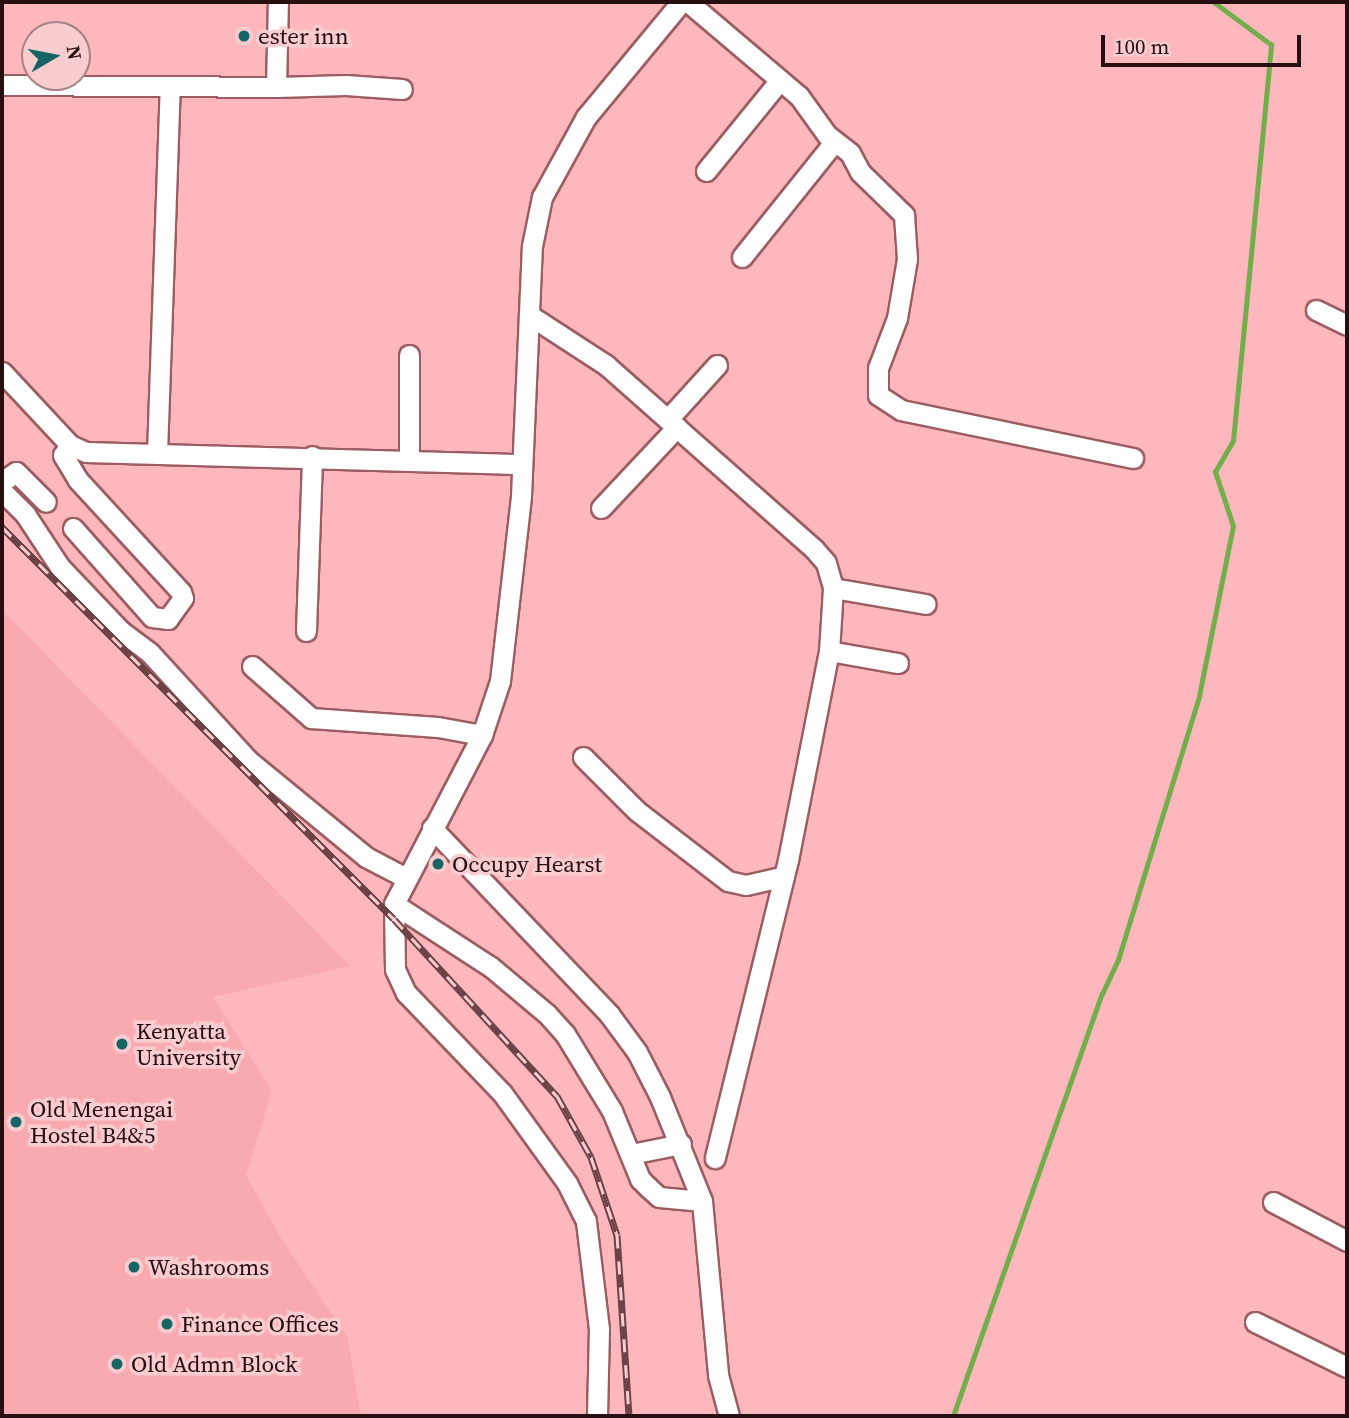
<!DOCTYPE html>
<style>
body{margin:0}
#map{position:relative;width:1349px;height:1418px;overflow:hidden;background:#feb7bc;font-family:"Source Serif 4",serif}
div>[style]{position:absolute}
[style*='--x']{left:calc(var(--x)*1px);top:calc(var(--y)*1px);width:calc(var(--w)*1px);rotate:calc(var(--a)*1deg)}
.built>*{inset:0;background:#f8aab0}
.stream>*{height:4.5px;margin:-2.25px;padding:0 2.25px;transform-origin:2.25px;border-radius:2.25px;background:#73ae4c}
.roads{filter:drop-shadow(2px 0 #9b5d62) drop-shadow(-2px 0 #9b5d62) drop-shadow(0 2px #9b5d62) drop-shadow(0 -2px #9b5d62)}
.minor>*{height:19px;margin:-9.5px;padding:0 9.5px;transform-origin:9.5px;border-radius:9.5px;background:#fff}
.rail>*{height:7px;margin-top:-3.5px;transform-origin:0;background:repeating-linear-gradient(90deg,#f9cdd0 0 13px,#6c4448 0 26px);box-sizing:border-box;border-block:2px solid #6c4448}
.dots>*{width:19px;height:19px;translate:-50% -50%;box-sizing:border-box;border:4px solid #f9cdd0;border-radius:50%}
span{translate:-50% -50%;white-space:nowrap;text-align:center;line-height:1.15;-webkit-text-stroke:7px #f9cdd0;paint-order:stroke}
.poi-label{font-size:23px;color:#270e11}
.left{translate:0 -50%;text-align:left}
.frame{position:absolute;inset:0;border:4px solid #270e11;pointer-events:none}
.north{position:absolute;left:21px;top:21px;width:70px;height:70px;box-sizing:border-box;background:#f9cdd0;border:2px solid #a58184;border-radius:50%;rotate:80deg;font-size:19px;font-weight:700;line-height:28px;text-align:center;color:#270e11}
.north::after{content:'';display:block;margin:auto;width:24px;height:32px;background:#166564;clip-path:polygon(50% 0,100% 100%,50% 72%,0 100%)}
.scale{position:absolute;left:1101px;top:35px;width:200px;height:32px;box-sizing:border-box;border:4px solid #270e11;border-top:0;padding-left:9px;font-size:21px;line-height:24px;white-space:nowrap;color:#270e11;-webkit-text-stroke:5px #f9cdd0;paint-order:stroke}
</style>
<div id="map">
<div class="built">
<div style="clip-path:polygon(2px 610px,350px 966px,213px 997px,272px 1091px,246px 1175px,279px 1235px,347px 1336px,361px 1416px,2px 1416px)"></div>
</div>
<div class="stream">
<div style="--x:953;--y:1416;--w:448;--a:-70.6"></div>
<div style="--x:1102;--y:994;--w:38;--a:-65"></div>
<div style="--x:1118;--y:960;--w:276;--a:-72.9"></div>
<div style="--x:1199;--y:696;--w:173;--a:-78.7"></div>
<div style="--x:1233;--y:526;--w:57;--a:-108.4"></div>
<div style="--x:1215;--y:472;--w:36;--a:-60"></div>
<div style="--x:1233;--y:441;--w:398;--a:-84.5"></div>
<div style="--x:1271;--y:45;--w:72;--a:-143.4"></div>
</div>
<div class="roads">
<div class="minor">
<div style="--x:688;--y:2;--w:145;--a:40.3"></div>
<div style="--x:799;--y:96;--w:48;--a:54.3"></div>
<div style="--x:827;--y:135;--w:29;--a:38"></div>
<div style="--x:850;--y:153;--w:21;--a:62"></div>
<div style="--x:860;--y:172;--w:62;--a:44.3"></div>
<div style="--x:904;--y:215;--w:44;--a:86.1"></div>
<div style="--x:907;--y:259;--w:60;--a:99.6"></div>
<div style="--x:897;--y:318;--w:53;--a:110.8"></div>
<div style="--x:878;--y:368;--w:27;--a:90"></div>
<div style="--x:878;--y:395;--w:27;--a:33"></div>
<div style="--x:901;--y:410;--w:237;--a:11.7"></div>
<div style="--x:2;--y:85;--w:274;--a:0.4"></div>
<div style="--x:276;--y:87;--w:85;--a:-88.7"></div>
<div style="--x:276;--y:87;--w:70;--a:-1.6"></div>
<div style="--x:346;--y:85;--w:56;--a:4.1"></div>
<div style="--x:706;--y:171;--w:117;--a:-50.9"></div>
<div style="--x:742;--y:257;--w:147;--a:-51.3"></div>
<div style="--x:1316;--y:310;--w:34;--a:26"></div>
<div style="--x:529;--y:315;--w:92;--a:33"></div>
<div style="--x:606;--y:365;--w:278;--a:41.5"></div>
<div style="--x:814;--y:549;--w:18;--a:49"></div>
<div style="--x:826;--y:563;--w:26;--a:74"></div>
<div style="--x:833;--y:588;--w:63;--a:93.6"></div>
<div style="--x:829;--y:651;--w:213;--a:101.1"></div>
<div style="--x:788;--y:860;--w:307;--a:103.8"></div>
<div style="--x:409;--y:355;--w:106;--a:90"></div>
<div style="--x:2;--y:372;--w:100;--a:47"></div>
<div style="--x:70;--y:445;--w:17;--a:24"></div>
<div style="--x:86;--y:452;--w:436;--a:1.6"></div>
<div style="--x:668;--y:419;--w:73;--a:-47.8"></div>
<div style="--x:70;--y:445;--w:12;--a:125"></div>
<div style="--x:63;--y:455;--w:29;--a:59"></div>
<div style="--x:78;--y:480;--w:152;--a:47.4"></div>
<div style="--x:181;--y:592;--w:6;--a:72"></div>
<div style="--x:183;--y:598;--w:26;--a:126"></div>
<div style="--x:168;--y:619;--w:16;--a:-173"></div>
<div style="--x:152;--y:617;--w:119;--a:-131.6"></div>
<div style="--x:157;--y:453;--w:366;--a:-88"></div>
<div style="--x:2;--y:482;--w:17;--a:-36"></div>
<div style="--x:16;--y:472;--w:42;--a:45"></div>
<div style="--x:2;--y:491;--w:33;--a:45"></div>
<div style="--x:25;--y:514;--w:64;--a:56.6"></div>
<div style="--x:60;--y:567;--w:88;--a:46.4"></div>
<div style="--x:121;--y:631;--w:36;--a:37"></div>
<div style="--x:150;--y:653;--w:145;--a:47.5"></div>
<div style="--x:248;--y:760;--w:153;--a:39.4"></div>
<div style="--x:366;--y:857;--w:45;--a:27.7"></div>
<div style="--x:601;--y:508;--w:111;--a:-46.8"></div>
<div style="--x:833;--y:588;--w:94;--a:9.8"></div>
<div style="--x:306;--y:631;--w:175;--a:-88"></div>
<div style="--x:829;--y:651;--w:70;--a:9.9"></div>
<div style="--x:252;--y:666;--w:79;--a:41.4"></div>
<div style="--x:311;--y:718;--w:127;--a:4.1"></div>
<div style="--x:438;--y:727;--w:45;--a:10.3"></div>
<div style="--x:583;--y:757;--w:76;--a:45"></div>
<div style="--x:637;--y:811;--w:115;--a:37.6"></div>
<div style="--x:728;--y:881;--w:18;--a:13"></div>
<div style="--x:746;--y:885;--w:39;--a:-13"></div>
<div style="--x:432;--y:828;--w:257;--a:46.4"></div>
<div style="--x:609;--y:1014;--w:47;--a:53.6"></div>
<div style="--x:637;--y:1052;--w:51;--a:62.9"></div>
<div style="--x:660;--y:1097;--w:112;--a:68"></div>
<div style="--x:702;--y:1201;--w:175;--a:84.7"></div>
<div style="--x:718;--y:1375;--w:42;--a:75"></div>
<div style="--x:394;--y:904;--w:116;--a:33"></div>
<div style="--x:491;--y:967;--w:73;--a:40"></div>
<div style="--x:547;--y:1014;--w:27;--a:48"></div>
<div style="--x:565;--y:1034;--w:90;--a:58.6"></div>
<div style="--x:612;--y:1111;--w:74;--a:67.6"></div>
<div style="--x:640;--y:1179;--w:13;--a:45"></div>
<div style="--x:649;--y:1188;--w:13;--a:42"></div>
<div style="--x:659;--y:1197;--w:43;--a:5.3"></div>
<div style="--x:631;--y:1154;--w:51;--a:-11.3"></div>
<div style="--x:1273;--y:1202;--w:84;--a:27.8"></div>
<div style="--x:1255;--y:1322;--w:102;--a:26.1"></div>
<div style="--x:597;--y:1416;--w:87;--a:-88.7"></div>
<div style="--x:599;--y:1329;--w:109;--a:-96.9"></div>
<div style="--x:586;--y:1221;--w:42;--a:-116.6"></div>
<div style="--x:567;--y:1183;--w:111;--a:-125.8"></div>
<div style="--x:502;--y:1093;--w:139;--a:-133.8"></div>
<div style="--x:406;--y:993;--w:26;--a:-115"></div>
<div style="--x:395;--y:969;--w:65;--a:-90.9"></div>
<div style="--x:394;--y:904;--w:191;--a:-62.5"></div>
<div style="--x:482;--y:735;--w:57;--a:-71.6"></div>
<div style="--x:500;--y:681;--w:186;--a:-83.5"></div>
<div style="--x:521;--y:496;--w:250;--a:-87.5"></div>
<div style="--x:532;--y:246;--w:50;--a:-78.5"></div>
<div style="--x:542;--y:197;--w:91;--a:-61.2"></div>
<div style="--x:586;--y:117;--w:149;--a:-50.4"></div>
</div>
</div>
<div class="rail">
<div style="--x:2;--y:527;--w:554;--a:45"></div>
<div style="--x:394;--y:919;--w:241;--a:47.4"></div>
<div style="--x:557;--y:1096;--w:70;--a:60.9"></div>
<div style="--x:591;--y:1157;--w:82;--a:71.6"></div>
<div style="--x:617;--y:1235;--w:181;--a:86.2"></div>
</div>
<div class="dots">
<div style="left:244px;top:36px;background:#166564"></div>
<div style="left:438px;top:864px;background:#166564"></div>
<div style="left:122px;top:1044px;background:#166564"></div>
<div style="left:16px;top:1122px;background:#166564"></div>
<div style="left:134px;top:1267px;background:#166564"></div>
<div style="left:167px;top:1324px;background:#166564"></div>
<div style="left:117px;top:1364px;background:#166564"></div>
</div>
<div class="poi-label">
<span class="left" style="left:258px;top:36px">ester inn</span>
<span class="left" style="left:452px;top:864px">Occupy Hearst</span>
<span class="left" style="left:136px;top:1044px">Kenyatta<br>University</span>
<span class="left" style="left:30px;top:1122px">Old Menengai<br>Hostel B4&amp;5</span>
<span class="left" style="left:148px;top:1267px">Washrooms</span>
<span class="left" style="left:181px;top:1324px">Finance Offices</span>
<span class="left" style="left:131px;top:1364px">Old Admn Block</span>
</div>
<div class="frame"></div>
<div class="north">N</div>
<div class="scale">100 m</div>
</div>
